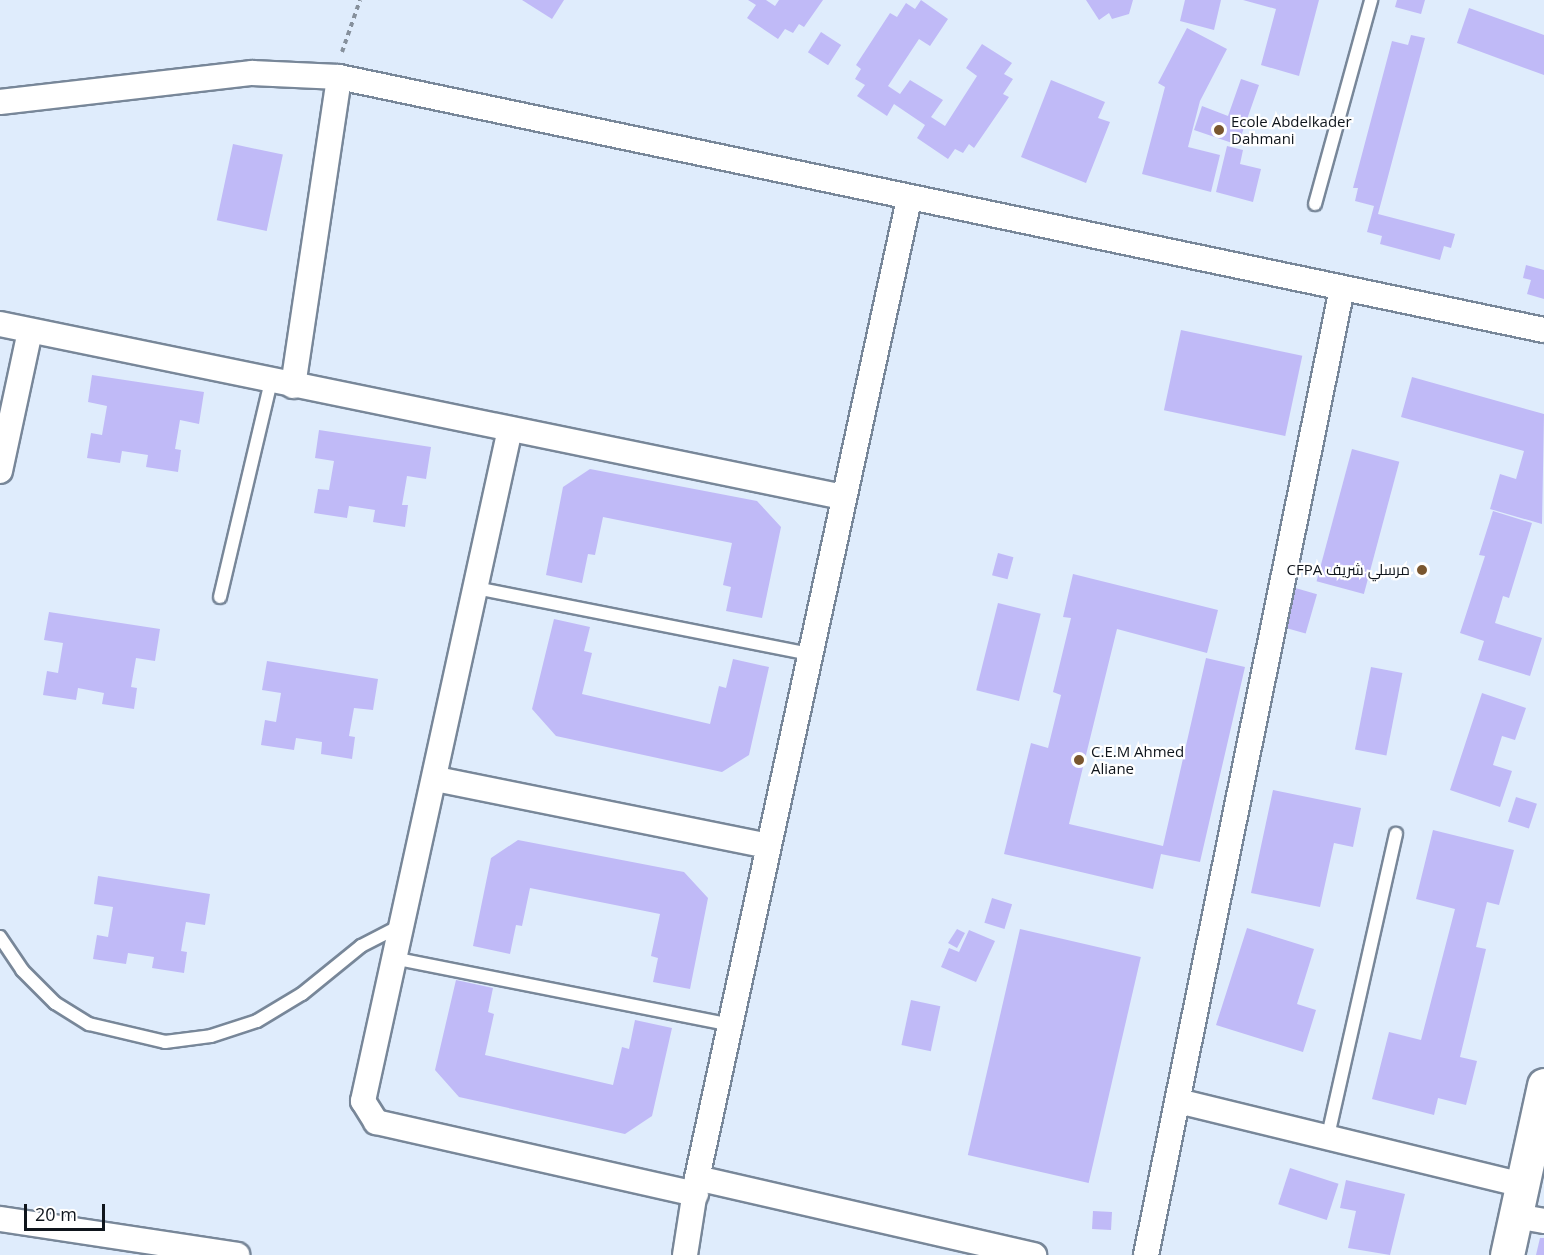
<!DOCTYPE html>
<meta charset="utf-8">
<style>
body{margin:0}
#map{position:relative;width:1544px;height:1255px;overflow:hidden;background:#dfecfc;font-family:"Open Sans",Cairo,sans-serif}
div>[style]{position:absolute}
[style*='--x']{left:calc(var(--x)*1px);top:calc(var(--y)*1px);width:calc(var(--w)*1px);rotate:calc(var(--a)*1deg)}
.building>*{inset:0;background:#c0baf7;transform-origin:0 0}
.path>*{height:4px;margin-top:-2px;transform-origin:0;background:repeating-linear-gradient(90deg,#86909c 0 4.5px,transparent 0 9px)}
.roads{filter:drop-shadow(2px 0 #788799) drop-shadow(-2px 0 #788799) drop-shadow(0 2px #788799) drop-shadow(0 -2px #788799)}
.lane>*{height:12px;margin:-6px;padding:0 6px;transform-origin:6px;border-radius:6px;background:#fff}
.street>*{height:24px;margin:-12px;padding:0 12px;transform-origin:12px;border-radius:12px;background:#fff}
.secondary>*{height:33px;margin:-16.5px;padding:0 16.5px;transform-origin:16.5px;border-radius:16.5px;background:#fff}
.dots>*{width:16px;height:16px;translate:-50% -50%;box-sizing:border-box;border:3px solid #fff;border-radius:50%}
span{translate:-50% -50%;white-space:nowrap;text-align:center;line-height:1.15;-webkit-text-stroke:4.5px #fff;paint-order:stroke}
.poi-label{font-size:15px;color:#0f151c}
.left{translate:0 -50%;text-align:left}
.right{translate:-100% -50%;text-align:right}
.scale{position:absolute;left:24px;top:1204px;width:81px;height:27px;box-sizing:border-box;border:3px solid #0f151c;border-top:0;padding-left:8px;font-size:18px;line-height:21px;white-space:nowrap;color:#0f151c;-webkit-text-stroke:4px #fff;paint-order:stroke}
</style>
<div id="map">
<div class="building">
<div style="clip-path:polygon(522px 0,564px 0,552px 19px)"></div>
<div style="clip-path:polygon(748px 0,766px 0,775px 6px,779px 0,823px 0,804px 27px,799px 24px,793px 33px,785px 29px,778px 39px,747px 18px,756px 5px)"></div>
<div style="clip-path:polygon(921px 0,948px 19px,930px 46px,919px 39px,888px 86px,900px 94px,910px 80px,943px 100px,931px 117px,945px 126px,977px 76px,966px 68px,982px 44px,1012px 63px,1004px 74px,1013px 79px,1003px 94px,1009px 97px,974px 148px,969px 144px,963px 153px,955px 149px,948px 159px,917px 138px,925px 125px,894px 104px,887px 116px,857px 96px,865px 85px,855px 79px,861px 69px,856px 65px,890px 13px,897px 17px,906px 3px,915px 9px)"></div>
<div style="clip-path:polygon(1086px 0,1133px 0,1129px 14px,1112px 19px,1109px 13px,1099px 20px)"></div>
<div style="clip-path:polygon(1185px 0,1221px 0,1214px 30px,1180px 21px)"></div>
<div style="clip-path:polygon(1243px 0,1319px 0,1299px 76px,1261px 65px,1276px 9px)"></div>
<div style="clip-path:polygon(1397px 0,1425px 0,1421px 14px,1395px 7px)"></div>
<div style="clip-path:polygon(1469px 8px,1544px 35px,1544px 75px,1457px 43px)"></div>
<div style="clip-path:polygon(1187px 28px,1227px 49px,1200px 101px,1188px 147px,1220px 155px,1211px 192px,1142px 174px,1165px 87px,1158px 83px)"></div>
<div style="left:821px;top:32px;width:24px;height:24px;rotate:33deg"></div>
<div style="clip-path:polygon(1411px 35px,1425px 38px,1378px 214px,1455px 234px,1451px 248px,1444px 246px,1440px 260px,1380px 244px,1382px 236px,1367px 232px,1374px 206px,1355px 201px,1358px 188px,1353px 188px,1392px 41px,1408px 45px)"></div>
<div style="clip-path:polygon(1241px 79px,1259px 85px,1238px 145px,1194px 130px,1202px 106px,1228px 116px)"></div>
<div style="clip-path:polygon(1051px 80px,1105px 102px,1098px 118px,1110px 122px,1086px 183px,1021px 157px)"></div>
<div style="left:233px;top:144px;width:51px;height:78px;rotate:12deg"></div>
<div style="clip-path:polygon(1227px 146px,1243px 150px,1240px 164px,1261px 169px,1253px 202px,1216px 192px)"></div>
<div style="clip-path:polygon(1526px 265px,1544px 270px,1544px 299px,1527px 294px,1531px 280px,1523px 278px)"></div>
<div style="left:1181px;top:330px;width:124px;height:82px;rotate:12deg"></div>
<div style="clip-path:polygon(92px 375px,204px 392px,199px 424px,180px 420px,175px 449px,181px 450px,178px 472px,146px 467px,148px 455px,122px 451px,120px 463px,87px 458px,91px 433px,102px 435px,107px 406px,88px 402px)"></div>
<div style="clip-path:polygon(1412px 377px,1544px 414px,1542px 524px,1490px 509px,1500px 474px,1516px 479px,1524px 451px,1401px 417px)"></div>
<div style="clip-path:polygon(319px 430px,431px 447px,426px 479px,407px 476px,402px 505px,408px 505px,405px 527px,373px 522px,375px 510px,349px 506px,347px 518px,314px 513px,318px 489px,329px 490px,334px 461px,315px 458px)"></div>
<div style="left:1352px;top:449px;width:49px;height:137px;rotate:15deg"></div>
<div style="clip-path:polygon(590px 469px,757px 501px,781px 527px,762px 618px,726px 611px,731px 587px,723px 585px,732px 543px,603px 517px,595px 555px,588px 554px,582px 583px,546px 575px,563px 487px)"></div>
<div style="clip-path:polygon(1493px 511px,1532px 523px,1509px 598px,1503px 596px,1495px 623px,1542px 638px,1530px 676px,1478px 660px,1484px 641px,1460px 633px,1485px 556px,1479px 555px)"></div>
<div style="left:998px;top:553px;width:16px;height:23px;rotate:15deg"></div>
<div style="clip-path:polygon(1073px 574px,1218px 610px,1207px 653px,1117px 629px,1069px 824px,1163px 846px,1206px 658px,1245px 667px,1200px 862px,1161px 854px,1153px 889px,1004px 854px,1031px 743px,1048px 748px,1061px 695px,1053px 692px,1071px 618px,1063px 617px)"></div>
<div style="left:1292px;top:587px;width:26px;height:41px;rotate:16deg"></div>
<div style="left:998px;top:603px;width:44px;height:90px;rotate:14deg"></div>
<div style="clip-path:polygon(49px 612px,160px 629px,155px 661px,136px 658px,131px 687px,137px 688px,134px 709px,102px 704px,104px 693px,78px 688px,76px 700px,43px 695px,47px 671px,58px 673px,63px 643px,44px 640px)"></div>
<div style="clip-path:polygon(554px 619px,590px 627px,584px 651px,592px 653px,582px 694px,710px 724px,719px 686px,726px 688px,733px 659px,769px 667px,749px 755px,722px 772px,556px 736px,532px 709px)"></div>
<div style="clip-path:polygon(267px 661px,378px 679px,373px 710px,354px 708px,349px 736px,355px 737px,352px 759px,321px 754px,322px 742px,296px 738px,294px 750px,261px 745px,265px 720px,276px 722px,281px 693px,262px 690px)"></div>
<div style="left:1371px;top:667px;width:32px;height:84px;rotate:11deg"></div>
<div style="clip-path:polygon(1482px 693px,1526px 708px,1515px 740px,1502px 736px,1493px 765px,1512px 771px,1500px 807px,1450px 790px)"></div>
<div style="clip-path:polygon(1273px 790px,1361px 808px,1353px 847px,1334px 843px,1320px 907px,1251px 893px)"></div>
<div style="left:1516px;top:797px;width:22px;height:26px;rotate:18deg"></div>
<div style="clip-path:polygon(1433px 830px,1514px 850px,1499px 905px,1487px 902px,1476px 947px,1486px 949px,1460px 1057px,1477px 1061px,1466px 1105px,1438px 1098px,1434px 1115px,1372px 1099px,1389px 1032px,1421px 1040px,1455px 909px,1416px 899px)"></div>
<div style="clip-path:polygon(518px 840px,684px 872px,708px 898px,690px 989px,653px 982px,658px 958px,651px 956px,660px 914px,530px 888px,522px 926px,516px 925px,510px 954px,473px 946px,491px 858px)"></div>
<div style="clip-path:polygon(98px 876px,210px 894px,205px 925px,186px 922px,181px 951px,187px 952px,184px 973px,152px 968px,154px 957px,128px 953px,126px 964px,93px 959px,97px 935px,108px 937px,113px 907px,94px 904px)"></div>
<div style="left:992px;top:898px;width:21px;height:26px;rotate:17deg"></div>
<div style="clip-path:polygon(1247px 928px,1314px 949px,1297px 1004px,1316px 1010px,1303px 1052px,1216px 1025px)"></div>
<div style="clip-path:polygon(957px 929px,965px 933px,957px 948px,948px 943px)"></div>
<div style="left:1020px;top:929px;width:124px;height:232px;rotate:13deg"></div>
<div style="clip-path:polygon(969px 930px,995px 941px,976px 982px,941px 967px,949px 948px,959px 952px)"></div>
<div style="clip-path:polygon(456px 980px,493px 988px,488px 1012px,494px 1014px,485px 1055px,613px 1085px,622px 1047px,629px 1049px,635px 1020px,672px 1028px,652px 1116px,625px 1134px,459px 1097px,435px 1070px)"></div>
<div style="left:911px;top:1000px;width:30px;height:46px;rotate:12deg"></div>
<div style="left:1290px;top:1168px;width:51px;height:38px;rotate:18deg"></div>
<div style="clip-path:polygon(1346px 1180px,1405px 1194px,1390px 1255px,1348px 1248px,1356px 1211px,1340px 1208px)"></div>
<div style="left:1093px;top:1211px;width:19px;height:18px;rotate:3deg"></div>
<div style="clip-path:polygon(1540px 1238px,1544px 1238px,1544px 1255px,1536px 1255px)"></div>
</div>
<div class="path">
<div style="--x:342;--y:52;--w:55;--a:-70.9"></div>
</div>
<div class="roads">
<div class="lane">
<div style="--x:1315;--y:204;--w:212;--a:-74.6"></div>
<div style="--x:476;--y:588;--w:340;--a:11.2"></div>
<div style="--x:220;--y:597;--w:221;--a:-76.7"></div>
<div style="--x:0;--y:937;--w:40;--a:56"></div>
<div style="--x:22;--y:970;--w:47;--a:45"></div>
<div style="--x:55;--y:1003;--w:40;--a:32"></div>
<div style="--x:89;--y:1024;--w:78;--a:13.3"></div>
<div style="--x:165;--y:1042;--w:46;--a:-7.4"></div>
<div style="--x:211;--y:1036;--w:48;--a:-18.1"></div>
<div style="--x:257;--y:1021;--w:52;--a:-31"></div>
<div style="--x:302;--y:994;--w:76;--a:-39.1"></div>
<div style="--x:361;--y:946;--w:44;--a:-27.1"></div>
<div style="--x:393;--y:958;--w:345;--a:11.2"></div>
<div style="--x:1327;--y:1140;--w:314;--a:-77.3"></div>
</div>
<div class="street">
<div style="--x:0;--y:102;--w:254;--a:-6.6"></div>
<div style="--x:252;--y:73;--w:87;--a:2.6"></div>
<div style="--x:339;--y:77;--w:1231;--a:11.86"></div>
<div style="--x:0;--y:324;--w:861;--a:11.6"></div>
<div style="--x:293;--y:386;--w:312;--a:-81.5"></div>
<div style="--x:510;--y:429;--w:688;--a:102.34"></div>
<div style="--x:363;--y:1101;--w:25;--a:58"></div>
<div style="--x:376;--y:1122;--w:328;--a:12.7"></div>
<div style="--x:0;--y:471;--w:143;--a:-77.9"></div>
<div style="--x:436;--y:779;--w:339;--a:11.4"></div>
<div style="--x:1178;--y:1101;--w:354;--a:13.7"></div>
<div style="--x:697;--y:1178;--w:346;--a:12.9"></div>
<div style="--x:1516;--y:1216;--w:28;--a:10"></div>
<div style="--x:0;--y:1219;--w:240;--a:8.6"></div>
<div style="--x:685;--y:1255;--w:78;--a:-81.1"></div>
<div style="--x:697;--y:1178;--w:1002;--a:-77.78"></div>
<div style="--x:1146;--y:1255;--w:987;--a:-78.54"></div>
</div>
<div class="secondary">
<div style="--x:1507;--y:1255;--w:174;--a:-77.7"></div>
</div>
</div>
<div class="dots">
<div style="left:1219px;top:130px;background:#79562f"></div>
<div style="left:1422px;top:570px;background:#79562f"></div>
<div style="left:1079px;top:760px;background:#79562f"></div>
</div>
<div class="poi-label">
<span class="left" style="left:1231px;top:130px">Ecole Abdelkader<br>Dahmani</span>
<span class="right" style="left:1410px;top:570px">CFPA مرسلي شريف</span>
<span class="left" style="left:1091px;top:760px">C.E.M Ahmed<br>Aliane</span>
</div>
<div class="scale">20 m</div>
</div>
